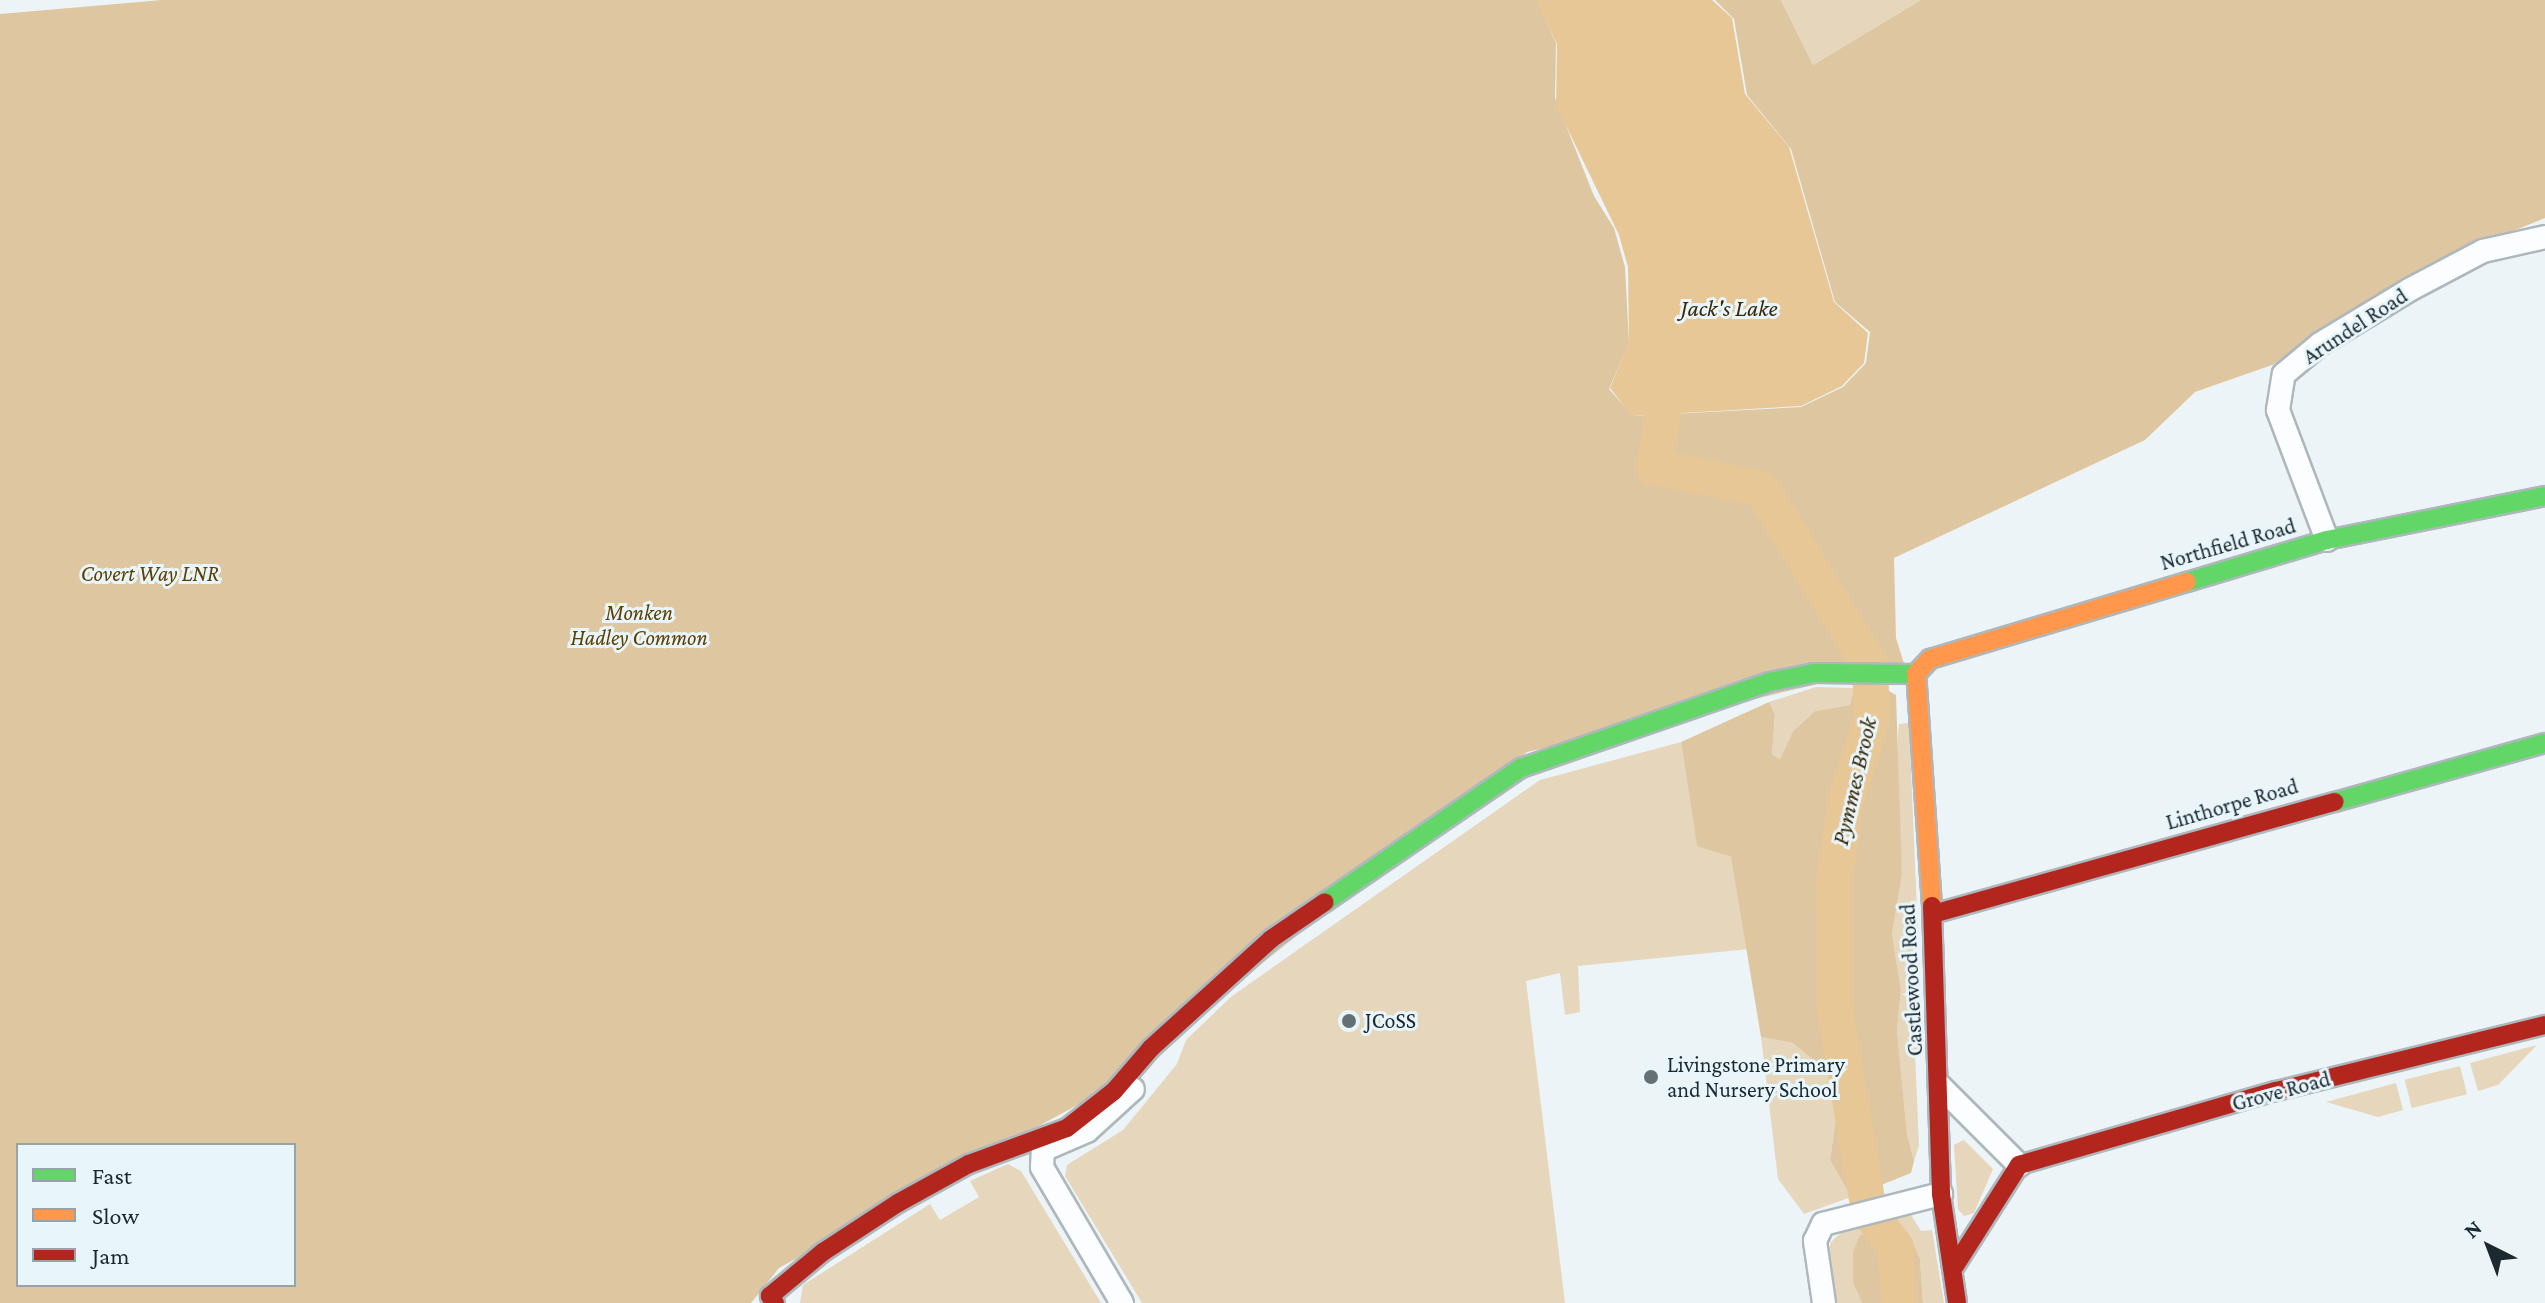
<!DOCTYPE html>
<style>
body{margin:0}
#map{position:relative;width:2545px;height:1303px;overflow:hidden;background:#ecf4f7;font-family:"Crimson Pro",serif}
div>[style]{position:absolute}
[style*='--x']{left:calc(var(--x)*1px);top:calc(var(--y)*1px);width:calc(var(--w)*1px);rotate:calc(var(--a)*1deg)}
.green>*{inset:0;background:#e5d6bc;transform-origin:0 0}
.forest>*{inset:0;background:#dec7a0}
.water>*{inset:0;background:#e7c795}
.river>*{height:36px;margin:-18px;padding:0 18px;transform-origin:18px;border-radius:18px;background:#e7c795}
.roads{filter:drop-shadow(2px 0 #aeb8bc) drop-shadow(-2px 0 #aeb8bc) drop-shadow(0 2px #aeb8bc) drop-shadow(0 -2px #aeb8bc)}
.street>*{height:22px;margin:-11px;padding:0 11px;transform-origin:11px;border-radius:11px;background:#fcfdfe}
.fast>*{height:18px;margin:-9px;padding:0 9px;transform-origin:9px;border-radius:9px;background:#63d668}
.slow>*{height:18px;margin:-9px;padding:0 9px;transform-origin:9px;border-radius:9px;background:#ff974d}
.jam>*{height:18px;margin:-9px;padding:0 9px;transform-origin:9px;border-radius:9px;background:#b3261e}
.dots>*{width:22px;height:22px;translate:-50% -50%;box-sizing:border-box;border:4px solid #e8f6fb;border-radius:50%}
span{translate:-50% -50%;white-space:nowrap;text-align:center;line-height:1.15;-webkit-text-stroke:6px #e8f6fb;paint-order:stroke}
.street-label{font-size:22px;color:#1c292f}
.park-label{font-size:22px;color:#5f4001;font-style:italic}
.poi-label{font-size:22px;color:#1c292f}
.left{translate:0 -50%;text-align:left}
.water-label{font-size:24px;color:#3b2705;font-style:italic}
.legend{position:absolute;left:16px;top:1143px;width:280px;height:144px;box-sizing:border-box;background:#e8f6fb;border:2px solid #96a4a9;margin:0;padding:10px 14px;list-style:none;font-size:24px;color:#1c292f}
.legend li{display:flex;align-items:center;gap:16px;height:40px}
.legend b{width:40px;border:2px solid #96a4a9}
.north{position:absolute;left:2449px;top:1207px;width:80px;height:80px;-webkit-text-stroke:6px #e8f6fb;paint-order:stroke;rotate:318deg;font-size:22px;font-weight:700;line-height:32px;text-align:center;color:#1c292f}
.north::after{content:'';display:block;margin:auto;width:28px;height:36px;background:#1c292f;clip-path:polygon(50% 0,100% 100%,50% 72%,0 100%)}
</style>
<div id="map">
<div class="green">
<div style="clip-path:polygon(1781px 0,1921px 0,1813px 65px)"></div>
<div style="clip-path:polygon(1816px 687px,1854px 688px,1850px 705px,1815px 711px,1793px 731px,1780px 759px,1772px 756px,1775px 715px,1769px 702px)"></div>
<div style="clip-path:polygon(1909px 723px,1923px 1052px,1915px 1052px,1919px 1146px,1914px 1161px,1907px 1134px,1897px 1030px,1901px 990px,1892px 934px,1902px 875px,1896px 764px,1899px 724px)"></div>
<div style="clip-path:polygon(1681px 742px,1697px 845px,1731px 857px,1749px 949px,1578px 966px,1580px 1012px,1565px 1015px,1560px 973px,1526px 981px,1565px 1303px,1142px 1303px,1065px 1176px,1067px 1165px,1123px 1130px,1177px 1064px,1186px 1040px,1232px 996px,1540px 780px)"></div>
<div style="clip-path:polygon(1761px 1037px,1793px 1043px,1841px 1083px,1830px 1160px,1851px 1197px,1804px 1214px,1778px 1179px)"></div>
<div style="clip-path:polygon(2537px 1045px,2498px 1085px,2478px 1091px,2470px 1063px)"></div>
<div style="left:2460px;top:1066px;width:29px;height:57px;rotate:76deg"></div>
<div style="clip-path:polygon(2396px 1083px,2403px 1110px,2378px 1117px,2326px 1102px)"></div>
<div style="clip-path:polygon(1964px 1140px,1993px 1169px,1974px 1213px,1964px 1216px,1958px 1209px,1954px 1145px)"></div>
<div style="clip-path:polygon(1008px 1164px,1021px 1171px,1101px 1303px,800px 1303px,803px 1285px,930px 1204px,940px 1220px,979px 1197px,970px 1181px)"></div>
<div style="clip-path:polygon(1898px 1215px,1911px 1215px,1921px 1231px,1932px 1230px,1944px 1303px,1923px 1303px,1920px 1259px,1911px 1239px,1861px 1235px,1853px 1251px,1853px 1283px,1862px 1303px,1834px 1303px,1825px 1260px,1831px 1242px,1844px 1230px)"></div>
</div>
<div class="forest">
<div style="clip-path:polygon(evenodd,162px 0,1537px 0,1556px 43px,1555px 98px,1594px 196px,1614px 228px,1625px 267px,1629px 343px,1609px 389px,1633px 416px,1801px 407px,1843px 387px,1866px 363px,1870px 332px,1835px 302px,1791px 149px,1747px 95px,1734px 19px,1715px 0,1781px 0,1813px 65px,1921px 0,2545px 0,2545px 218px,2422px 268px,2272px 365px,2195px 392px,2145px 440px,1894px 558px,1896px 638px,1907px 673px,1878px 670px,1527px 752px,1101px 1092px,779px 1268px,751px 1303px,0 1303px,0 14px,162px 0,18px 1145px,294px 1145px,294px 1285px,18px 1285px,18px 1145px)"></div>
<div style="clip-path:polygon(1854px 688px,1884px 688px,1896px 695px,1902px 875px,1892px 934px,1901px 990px,1897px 1030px,1907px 1134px,1914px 1161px,1911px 1173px,1851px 1197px,1830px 1160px,1841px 1083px,1793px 1043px,1761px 1037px,1731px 857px,1697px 846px,1681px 742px,1769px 702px,1775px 715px,1772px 755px,1780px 759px,1793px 731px,1815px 711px,1850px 705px)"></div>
<div style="clip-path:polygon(1893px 1230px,1911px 1238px,1920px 1259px,1923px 1303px,1862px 1303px,1853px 1283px,1853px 1251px,1860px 1235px)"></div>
</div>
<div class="water">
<div style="clip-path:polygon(1536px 0,1712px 0,1732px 18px,1745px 94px,1789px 147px,1834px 302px,1868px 333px,1864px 363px,1842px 386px,1801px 406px,1632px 416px,1610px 388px,1629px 342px,1628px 267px,1619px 235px,1556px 105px,1557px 44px)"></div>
</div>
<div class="river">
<div style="--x:1663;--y:415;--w:53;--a:99.8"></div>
<div style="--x:1654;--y:467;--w:110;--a:11.5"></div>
<div style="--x:1762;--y:489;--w:206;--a:58.5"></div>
<div style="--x:1870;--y:665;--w:54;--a:87.9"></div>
<div style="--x:1872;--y:719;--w:85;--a:107.8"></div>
<div style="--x:1846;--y:800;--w:82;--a:98.4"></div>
<div style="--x:1834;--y:881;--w:129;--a:89.6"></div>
<div style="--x:1835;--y:1010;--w:205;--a:80.4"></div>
<div style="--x:1869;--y:1212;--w:43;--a:52.6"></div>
<div style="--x:1895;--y:1246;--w:57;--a:86"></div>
</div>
<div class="roads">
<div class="street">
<div style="--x:2327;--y:540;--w:139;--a:-110.7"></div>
<div style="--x:2278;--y:410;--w:36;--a:-81"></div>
<div style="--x:2284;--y:374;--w:47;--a:-39.8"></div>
<div style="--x:2320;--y:344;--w:104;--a:-31.2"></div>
<div style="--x:2409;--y:290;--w:84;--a:-27.8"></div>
<div style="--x:2483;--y:251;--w:64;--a:-12.7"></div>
<div style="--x:1940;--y:1086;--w:112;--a:45"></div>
<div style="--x:1122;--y:1303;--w:158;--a:-120.5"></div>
<div style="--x:1042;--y:1167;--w:17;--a:-87"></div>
<div style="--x:1043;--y:1150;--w:48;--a:-23.4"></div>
<div style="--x:1087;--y:1131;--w:62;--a:-42.4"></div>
<div style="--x:1824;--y:1303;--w:63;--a:-98.3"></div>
<div style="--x:1815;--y:1241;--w:19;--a:-65"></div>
<div style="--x:1823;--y:1224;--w:122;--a:-14.3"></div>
</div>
<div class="fast">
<div style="--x:2187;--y:582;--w:146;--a:-16.7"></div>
<div style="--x:2327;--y:540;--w:222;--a:-11.4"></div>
<div style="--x:2335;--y:802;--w:218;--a:-15.7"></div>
<div style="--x:1325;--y:902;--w:237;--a:-34.4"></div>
<div style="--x:1521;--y:768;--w:262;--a:-19.1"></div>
<div style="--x:1769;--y:682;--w:46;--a:-11.3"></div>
<div style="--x:1814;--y:673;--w:102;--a:0.6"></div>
</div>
<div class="slow">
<div style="--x:1932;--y:906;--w:233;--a:-93.9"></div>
<div style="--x:1916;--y:674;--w:21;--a:-47"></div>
<div style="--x:1930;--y:659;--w:268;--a:-16.7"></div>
</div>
<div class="jam">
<div style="--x:1932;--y:906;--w:288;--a:88.2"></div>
<div style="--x:1941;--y:1194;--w:110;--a:81.6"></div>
<div style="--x:1933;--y:914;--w:417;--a:-15.6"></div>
<div style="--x:1955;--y:1266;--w:120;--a:-57.6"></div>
<div style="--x:2019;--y:1165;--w:267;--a:-16.1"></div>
<div style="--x:2276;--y:1091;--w:277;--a:-13.8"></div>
<div style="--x:775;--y:1303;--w:9;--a:-126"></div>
<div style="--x:770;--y:1296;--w:69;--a:-39.7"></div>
<div style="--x:823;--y:1252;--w:90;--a:-33.2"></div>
<div style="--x:898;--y:1203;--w:81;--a:-28.8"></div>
<div style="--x:969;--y:1164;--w:104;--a:-20.2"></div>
<div style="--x:1067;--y:1128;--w:60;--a:-38.2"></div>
<div style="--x:1114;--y:1091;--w:57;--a:-49.3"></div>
<div style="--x:1151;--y:1048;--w:162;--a:-42.2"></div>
<div style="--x:1271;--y:939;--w:65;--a:-34.4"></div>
</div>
</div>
<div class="dots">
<div style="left:1349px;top:1021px;background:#657075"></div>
<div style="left:1651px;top:1077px;background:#657075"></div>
</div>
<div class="street-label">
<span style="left:2355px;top:326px;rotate:-33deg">Arundel Road</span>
<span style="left:2228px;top:544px;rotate:-16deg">Northfield Road</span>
<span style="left:2232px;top:804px;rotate:-16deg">Linthorpe Road</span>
<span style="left:1911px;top:980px;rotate:-93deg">Castlewood Road</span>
<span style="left:2281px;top:1091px;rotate:-15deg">Grove Road</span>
</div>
<div class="park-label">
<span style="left:150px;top:574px">Covert Way LNR</span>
<span style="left:639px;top:625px">Monken<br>Hadley Common</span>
</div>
<div class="poi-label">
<span class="left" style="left:1365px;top:1021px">JCoSS</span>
<span class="left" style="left:1667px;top:1077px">Livingstone Primary<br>and Nursery School</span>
</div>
<div class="water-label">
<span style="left:1729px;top:308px">Jack's Lake</span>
<span style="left:1854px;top:781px;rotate:-77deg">Pymmes Brook</span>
</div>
<ul class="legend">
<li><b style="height:10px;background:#63d668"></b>Fast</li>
<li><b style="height:10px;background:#ff974d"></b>Slow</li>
<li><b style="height:10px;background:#b3261e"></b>Jam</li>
</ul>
<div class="north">N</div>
</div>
